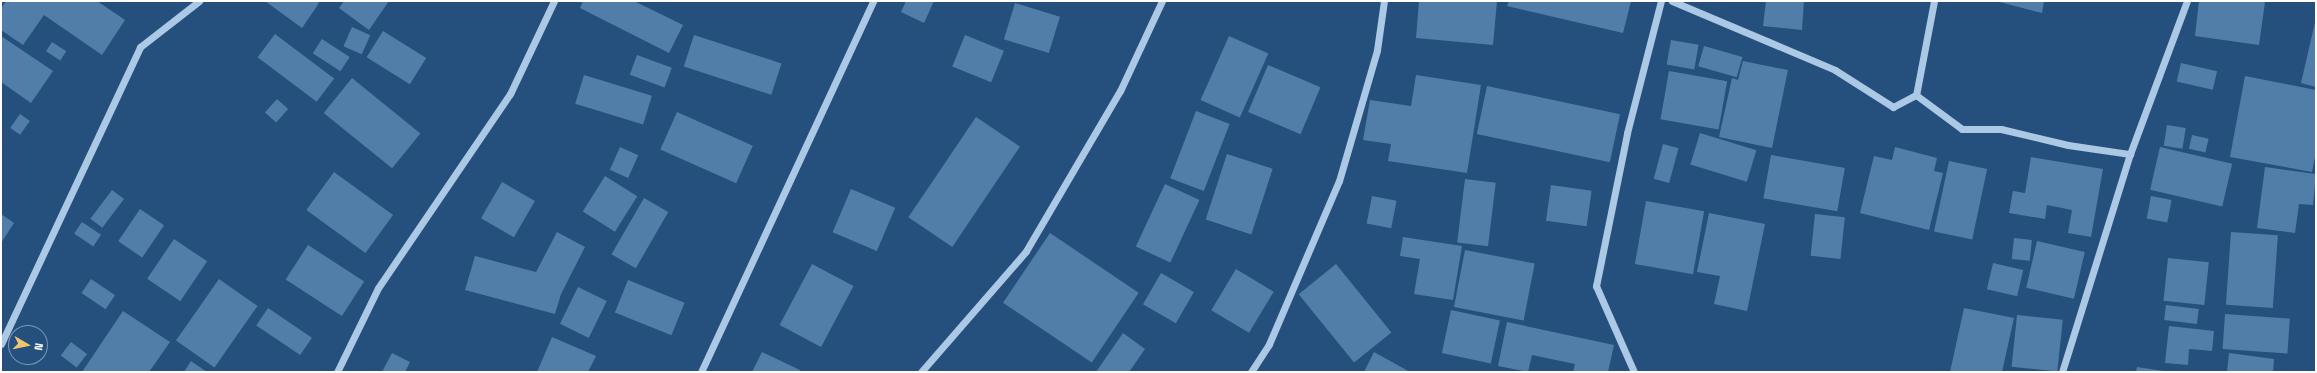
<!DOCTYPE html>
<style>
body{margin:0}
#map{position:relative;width:2317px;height:373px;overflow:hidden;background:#25507e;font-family:"Space Grotesk",sans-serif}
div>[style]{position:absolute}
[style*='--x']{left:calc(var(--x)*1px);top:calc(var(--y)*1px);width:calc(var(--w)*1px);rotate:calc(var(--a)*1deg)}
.building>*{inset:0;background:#517da9;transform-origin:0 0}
.minor>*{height:7px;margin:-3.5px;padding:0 3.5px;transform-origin:3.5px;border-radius:3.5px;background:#abc8e5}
span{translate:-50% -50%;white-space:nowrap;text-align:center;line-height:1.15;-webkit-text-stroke:4px #25507e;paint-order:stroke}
.frame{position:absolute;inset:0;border:2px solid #fff;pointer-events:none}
.north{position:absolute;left:8px;top:325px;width:40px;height:40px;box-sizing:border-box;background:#25507e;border:1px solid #7c96b2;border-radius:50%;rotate:99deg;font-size:11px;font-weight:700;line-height:16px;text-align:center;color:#fff}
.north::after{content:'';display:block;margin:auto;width:14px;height:18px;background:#efc46f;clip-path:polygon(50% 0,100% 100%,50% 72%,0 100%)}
</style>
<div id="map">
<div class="building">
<div style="clip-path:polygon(6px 1px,97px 1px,125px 20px,102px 55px,44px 15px,23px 45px,1px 30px,1px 9px)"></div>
<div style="clip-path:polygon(265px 1px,316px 1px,319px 3px,302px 28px)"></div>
<div style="clip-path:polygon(344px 1px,389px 1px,369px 30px,339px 8px)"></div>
<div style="clip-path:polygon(583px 1px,634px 1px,683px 25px,669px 53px,580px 8px)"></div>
<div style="clip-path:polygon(906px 1px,934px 1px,924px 23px,901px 12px)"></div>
<div style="clip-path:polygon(1419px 1px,1497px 1px,1493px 45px,1416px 38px)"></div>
<div style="clip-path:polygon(1509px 1px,1631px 1px,1623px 33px,1507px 6px)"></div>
<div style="clip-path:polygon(1766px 1px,1804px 1px,1802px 30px,1763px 26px)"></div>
<div style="clip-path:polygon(1996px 1px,2044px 1px,2042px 13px)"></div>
<div style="clip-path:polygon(2199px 1px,2265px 2px,2259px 45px,2195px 36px)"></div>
<div style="left:1015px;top:3px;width:47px;height:38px;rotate:17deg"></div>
<div style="clip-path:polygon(2316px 18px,2316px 87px,2301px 83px)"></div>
<div style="left:352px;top:27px;width:20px;height:21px;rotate:24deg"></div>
<div style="left:383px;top:31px;width:51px;height:31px;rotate:32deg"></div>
<div style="left:275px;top:34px;width:74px;height:29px;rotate:37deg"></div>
<div style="left:694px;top:35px;width:92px;height:33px;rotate:18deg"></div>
<div style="left:965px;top:35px;width:42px;height:34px;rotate:22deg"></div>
<div style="clip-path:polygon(1px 36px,53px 71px,31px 103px,1px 82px)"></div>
<div style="left:1229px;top:36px;width:43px;height:70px;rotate:24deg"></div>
<div style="left:322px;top:39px;width:33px;height:17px;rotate:33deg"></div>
<div style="left:1671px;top:40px;width:28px;height:25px;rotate:10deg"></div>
<div style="left:52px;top:42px;width:17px;height:11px;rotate:33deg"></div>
<div style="left:1704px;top:46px;width:40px;height:21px;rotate:16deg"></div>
<div style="left:637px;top:55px;width:37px;height:21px;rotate:20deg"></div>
<div style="clip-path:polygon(1743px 61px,1788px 70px,1772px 148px,1719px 137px,1732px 78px,1738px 80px)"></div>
<div style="left:2181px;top:63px;width:37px;height:19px;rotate:13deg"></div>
<div style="left:1268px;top:65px;width:57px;height:51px;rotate:23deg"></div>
<div style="left:1669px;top:71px;width:59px;height:49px;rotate:10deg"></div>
<div style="left:584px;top:75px;width:71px;height:30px;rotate:17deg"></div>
<div style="clip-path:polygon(1416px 75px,1481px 85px,1467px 173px,1388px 161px,1391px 144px,1363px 140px,1370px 100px,1411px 106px)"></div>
<div style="clip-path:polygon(2245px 76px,2316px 90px,2316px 152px,2312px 172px,2230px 157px)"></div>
<div style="left:352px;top:78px;width:88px;height:45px;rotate:39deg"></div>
<div style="left:1487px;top:86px;width:136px;height:49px;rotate:12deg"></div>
<div style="left:277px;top:99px;width:15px;height:18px;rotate:42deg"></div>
<div style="left:1196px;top:111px;width:36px;height:72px;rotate:21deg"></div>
<div style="left:677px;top:112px;width:83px;height:41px;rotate:24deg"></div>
<div style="left:20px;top:114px;width:12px;height:17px;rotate:35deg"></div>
<div style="left:976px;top:117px;width:53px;height:121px;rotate:34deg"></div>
<div style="left:2167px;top:125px;width:19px;height:21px;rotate:9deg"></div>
<div style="left:1700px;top:133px;width:59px;height:33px;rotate:17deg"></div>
<div style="left:2192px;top:135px;width:17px;height:14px;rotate:13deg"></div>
<div style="left:1663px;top:144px;width:16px;height:36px;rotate:15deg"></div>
<div style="left:620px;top:147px;width:20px;height:25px;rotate:24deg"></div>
<div style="clip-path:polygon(1895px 147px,1937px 158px,1934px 171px,1943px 173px,1929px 230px,1860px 213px,1874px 156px,1892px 160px)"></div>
<div style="left:2160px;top:147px;width:74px;height:44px;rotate:13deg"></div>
<div style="left:1227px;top:154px;width:48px;height:69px;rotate:18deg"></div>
<div style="left:1771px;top:155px;width:75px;height:44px;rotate:10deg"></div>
<div style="clip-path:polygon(2031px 157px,2103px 169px,2091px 237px,2068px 233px,2072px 210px,2047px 205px,2045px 219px,2009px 213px,2013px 191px,2025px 193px)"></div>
<div style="left:1949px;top:161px;width:39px;height:72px;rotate:12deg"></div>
<div style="clip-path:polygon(2265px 167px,2316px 174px,2313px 205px,2299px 204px,2295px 233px,2257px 228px)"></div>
<div style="left:334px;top:172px;width:73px;height:47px;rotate:36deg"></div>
<div style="left:605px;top:176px;width:38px;height:42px;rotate:32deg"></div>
<div style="left:1465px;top:179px;width:31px;height:64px;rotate:7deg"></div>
<div style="left:502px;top:182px;width:38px;height:42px;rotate:30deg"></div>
<div style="left:1165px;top:184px;width:38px;height:69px;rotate:25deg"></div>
<div style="left:1551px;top:185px;width:41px;height:36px;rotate:8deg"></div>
<div style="left:851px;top:189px;width:48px;height:47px;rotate:23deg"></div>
<div style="left:112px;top:190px;width:15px;height:36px;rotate:37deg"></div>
<div style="left:1372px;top:196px;width:25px;height:28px;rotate:11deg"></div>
<div style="left:2151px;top:196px;width:21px;height:23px;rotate:11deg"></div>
<div style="left:644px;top:198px;width:28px;height:65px;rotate:30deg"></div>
<div style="left:1646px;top:201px;width:59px;height:64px;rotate:10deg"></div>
<div style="left:140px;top:209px;width:29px;height:39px;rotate:34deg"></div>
<div style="clip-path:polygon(1709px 213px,1765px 224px,1747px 311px,1714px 304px,1720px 276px,1697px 272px)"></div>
<div style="clip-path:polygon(1px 214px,14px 223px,1px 243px)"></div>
<div style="left:1815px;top:214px;width:30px;height:42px;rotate:6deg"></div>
<div style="left:82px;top:222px;width:23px;height:14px;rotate:34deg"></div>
<div style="clip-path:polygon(557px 232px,585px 247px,561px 294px,555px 314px,465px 290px,475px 256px,536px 272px)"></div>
<div style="left:2231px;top:232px;width:47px;height:73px;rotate:4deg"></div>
<div style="left:1050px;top:233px;width:107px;height:84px;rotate:34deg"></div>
<div style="clip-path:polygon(1403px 237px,1462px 246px,1453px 300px,1414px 294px,1420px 259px,1400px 256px)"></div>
<div style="left:2014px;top:238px;width:18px;height:21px;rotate:6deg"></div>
<div style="left:174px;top:239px;width:40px;height:48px;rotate:34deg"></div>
<div style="left:2037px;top:241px;width:49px;height:48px;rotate:13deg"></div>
<div style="left:308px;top:245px;width:67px;height:41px;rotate:33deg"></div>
<div style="left:1465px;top:250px;width:71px;height:58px;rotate:11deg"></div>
<div style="left:2168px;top:258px;width:41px;height:43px;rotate:6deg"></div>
<div style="left:1993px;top:263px;width:31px;height:27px;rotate:13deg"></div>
<div style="left:812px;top:264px;width:47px;height:69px;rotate:28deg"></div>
<div style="left:1336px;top:264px;width:88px;height:48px;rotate:51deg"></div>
<div style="left:1236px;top:269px;width:44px;height:48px;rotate:31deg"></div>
<div style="left:1161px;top:273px;width:38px;height:36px;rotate:30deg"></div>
<div style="left:91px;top:279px;width:29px;height:17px;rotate:34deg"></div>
<div style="left:219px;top:279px;width:47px;height:75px;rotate:35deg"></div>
<div style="left:628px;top:280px;width:61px;height:35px;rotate:22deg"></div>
<div style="left:578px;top:287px;width:32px;height:41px;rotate:26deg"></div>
<div style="left:2166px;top:305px;width:33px;height:15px;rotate:7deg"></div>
<div style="left:268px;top:308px;width:53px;height:21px;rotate:34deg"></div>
<div style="clip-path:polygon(1964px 308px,2014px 318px,2002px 372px,1950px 372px)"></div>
<div style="left:1451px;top:310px;width:50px;height:44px;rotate:12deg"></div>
<div style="clip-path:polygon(123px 311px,170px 342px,149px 372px,82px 372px)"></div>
<div style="left:2225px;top:314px;width:65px;height:35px;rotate:4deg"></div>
<div style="left:2017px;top:315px;width:46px;height:52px;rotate:6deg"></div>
<div style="clip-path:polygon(1507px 322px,1614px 345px,1608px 372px,1573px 372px,1575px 364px,1532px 355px,1528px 372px,1498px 366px)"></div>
<div style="clip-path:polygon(2169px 326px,2214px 331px,2212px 351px,2189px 349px,2188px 365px,2165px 363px)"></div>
<div style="clip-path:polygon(1123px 333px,1145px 349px,1129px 372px,1096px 372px)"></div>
<div style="clip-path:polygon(552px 337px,596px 356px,588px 372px,537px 372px)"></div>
<div style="left:71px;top:342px;width:20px;height:17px;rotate:37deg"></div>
<div style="clip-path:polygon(762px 352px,800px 370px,799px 372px,752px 372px)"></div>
<div style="clip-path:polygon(1374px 352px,1410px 372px,1364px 372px)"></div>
<div style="clip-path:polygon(392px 353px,410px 362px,405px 372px,382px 372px)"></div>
<div style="clip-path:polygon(2229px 353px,2274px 359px,2273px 372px,2227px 372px)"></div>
<div style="clip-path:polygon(191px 361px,207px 372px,184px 372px)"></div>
<div style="clip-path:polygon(2137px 367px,2164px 371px,2164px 372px,2136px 372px)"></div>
</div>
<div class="minor">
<div style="--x:1672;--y:1;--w:177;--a:22.9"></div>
<div style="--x:1835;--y:70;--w:69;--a:32.5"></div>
<div style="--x:1893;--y:107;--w:26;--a:-28"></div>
<div style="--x:1934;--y:1;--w:96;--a:100.8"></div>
<div style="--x:1916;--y:95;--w:57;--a:36.5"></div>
<div style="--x:1962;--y:129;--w:39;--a:0"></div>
<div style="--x:2001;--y:129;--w:69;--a:13.4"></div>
<div style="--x:2068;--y:145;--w:63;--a:8.3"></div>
<div style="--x:1;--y:344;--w:328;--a:-64.9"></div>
<div style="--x:140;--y:47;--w:75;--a:-37.9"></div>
<div style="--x:337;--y:372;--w:93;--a:-64"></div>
<div style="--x:378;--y:288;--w:235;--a:-55.8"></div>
<div style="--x:510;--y:94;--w:103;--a:-64.7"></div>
<div style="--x:701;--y:372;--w:409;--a:-65.1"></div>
<div style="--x:921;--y:372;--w:160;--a:-49"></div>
<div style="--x:1026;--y:251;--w:186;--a:-59.6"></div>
<div style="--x:1120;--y:91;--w:99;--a:-65"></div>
<div style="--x:1251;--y:372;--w:33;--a:-57"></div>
<div style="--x:1269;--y:344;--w:177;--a:-66.8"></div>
<div style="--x:1339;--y:181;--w:136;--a:-73.8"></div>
<div style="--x:1377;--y:50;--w:49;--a:-81.9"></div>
<div style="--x:1634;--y:372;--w:94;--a:-113.8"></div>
<div style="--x:1596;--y:286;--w:156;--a:-78.5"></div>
<div style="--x:1627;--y:133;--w:136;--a:-75.6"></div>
<div style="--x:2062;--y:372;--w:228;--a:-72.7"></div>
<div style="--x:2130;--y:154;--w:163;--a:-69.6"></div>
</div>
<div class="frame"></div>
<div class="north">N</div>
</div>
